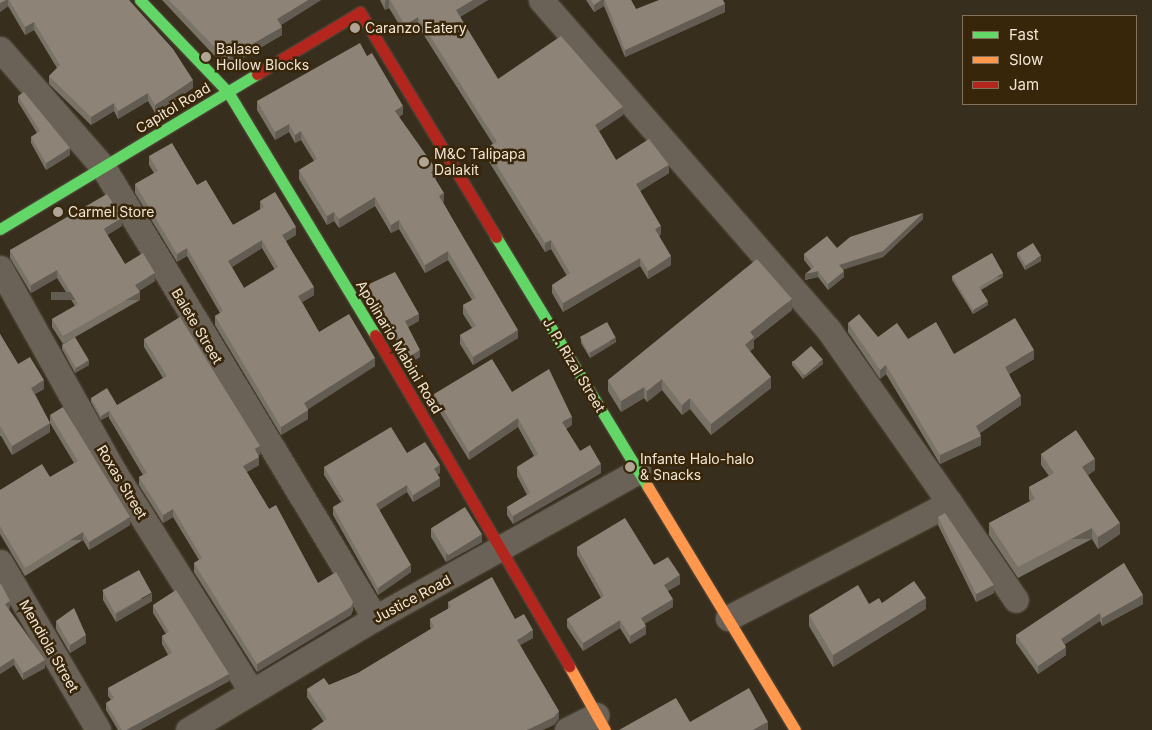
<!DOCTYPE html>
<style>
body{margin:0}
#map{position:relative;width:1152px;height:730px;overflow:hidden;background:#382e1e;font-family:Inter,sans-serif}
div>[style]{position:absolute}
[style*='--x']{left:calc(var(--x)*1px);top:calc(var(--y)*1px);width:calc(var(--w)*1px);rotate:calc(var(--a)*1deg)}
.roads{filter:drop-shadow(0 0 1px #554c3f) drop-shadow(0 0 1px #554c3f)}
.street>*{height:25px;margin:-12.5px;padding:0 12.5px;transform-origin:12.5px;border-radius:12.5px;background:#6a6257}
.fast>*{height:11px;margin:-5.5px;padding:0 5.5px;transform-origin:5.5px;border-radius:5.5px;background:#63d668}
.slow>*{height:11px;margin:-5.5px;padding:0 5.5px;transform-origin:5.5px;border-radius:5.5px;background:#ff974d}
.jam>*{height:11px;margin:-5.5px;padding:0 5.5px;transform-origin:5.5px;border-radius:5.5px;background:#b3261e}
.wall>*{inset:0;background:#797266}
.shaded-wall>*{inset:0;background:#635c53;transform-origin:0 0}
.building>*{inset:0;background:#8d8477;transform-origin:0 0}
.dots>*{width:14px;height:14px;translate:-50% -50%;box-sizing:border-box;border:2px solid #38260a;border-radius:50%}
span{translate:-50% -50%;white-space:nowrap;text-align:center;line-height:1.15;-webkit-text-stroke:5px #38260a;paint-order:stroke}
.poi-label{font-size:14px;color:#f1e5d5}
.left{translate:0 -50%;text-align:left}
.street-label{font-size:14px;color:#f1e5d5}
.legend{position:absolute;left:962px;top:15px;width:175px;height:90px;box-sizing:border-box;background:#38260a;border:1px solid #82725b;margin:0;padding:6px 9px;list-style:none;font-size:15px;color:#f1e5d5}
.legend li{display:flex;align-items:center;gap:10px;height:25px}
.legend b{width:25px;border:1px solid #82725b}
</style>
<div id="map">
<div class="roads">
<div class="street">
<i style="--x:541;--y:0;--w:437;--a:48.9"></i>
<i style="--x:828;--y:329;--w:213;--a:55"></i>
<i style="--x:0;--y:49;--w:157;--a:48.9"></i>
<i style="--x:103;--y:167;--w:527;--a:58.91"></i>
<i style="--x:0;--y:268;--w:234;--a:60.8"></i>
<i style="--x:114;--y:472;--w:257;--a:57.9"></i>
<i style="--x:0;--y:562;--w:194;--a:59.7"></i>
<i style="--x:728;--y:618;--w:250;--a:-27.4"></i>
<i style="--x:950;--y:503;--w:117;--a:55.8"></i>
<i style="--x:188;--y:730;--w:218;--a:-30.9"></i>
<i style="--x:375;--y:618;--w:301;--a:-29.2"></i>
<i style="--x:567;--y:730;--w:33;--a:-27"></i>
</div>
<div class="fast">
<i style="--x:140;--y:0;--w:127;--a:46.3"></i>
<i style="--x:228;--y:92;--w:284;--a:58.8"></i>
<i style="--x:0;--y:229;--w:300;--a:-31.1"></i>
<i style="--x:496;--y:237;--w:293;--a:58.7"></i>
</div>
<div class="slow">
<i style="--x:648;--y:487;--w:284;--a:58.8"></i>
<i style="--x:569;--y:666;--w:73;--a:60.6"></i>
</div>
<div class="jam">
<i style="--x:257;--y:74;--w:120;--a:-31"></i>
<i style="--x:360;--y:12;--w:263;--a:58.8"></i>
<i style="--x:375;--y:335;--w:384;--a:59.6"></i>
</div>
</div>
<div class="wall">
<i style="clip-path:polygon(0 0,129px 0,193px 88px,155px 113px,148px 101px,118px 119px,114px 111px,91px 125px,49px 84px,49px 76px,57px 68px,34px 30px,25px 35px,8px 6px,0 12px)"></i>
<i style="clip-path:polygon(162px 0,321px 0,281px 25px,282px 35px,226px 68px)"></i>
<i style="clip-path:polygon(380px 0,488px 0,460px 17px,498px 79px,623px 115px,599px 131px,616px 160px,669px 173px,640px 191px,661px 234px,659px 236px,671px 265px,648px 279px,640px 266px,563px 312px,552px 293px,552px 285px,567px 276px,551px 249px,545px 252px,486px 157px,486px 148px,493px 144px,418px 26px,405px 34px,389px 8px,385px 10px)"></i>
<i style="clip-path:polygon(586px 0,631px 0,636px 9px,725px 12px,625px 57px,604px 6px,594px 12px)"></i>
<i style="clip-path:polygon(18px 96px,70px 155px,46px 170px,31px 143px,31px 137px,37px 133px,18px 102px)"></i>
<i style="clip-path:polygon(257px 101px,403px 114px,399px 117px,436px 178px,435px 178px,444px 201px,443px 202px,518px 338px,473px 365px,460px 344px,460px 335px,472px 328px,463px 314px,463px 305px,472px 300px,448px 260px,425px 273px,399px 229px,391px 233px,375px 206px,339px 228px,334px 221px,327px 225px,299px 179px,299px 170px,314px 161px,301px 140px,295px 143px,289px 132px,275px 140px,257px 110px)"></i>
<i style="clip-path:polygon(evenodd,149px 156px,197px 185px,233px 225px,260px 210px,260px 201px,296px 235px,286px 241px,314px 295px,302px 302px,319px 332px,375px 366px,308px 409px,308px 419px,281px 435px,215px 325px,215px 316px,220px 313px,187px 256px,177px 262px,135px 193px,135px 184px,154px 173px,149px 165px,149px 156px,262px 248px,275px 270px,244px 288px,232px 267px,262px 248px)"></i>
<i style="clip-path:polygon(923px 219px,883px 257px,843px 269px,844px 277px,828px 290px,818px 277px,805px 280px,811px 269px,804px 260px,804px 254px,837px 248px)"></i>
<i style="clip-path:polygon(122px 226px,107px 235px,125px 264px,155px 281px,139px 291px,140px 300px,63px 344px,52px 327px,52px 319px,75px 306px,57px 278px,31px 293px,10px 258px,10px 250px)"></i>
<i style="clip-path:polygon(1017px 252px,1041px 261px,1025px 270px,1017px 256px)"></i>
<i style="clip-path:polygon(952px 276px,1003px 277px,981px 290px,988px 305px,973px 314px,952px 280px)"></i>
<i style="clip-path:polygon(367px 285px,419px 321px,408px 327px,420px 357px,410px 363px,367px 292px)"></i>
<i style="clip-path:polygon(792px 310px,754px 340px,754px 348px,750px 351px,771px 388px,711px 435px,690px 409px,682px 415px,662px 390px,647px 402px,644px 398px,621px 412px,608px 391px,608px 380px)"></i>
<i style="clip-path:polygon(848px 323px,878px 337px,908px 339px,954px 354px,1034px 359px,1009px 374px,1021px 405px,980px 433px,981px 445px,940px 464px,886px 374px,880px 379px,848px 332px)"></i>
<i style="clip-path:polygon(0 334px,18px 364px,44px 389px,35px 394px,50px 423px,50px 415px,130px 525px,89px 550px,83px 540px,25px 576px,0 534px,0 490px,50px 477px,74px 463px,50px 423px,50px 432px,12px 455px,1px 436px,0 436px)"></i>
<i style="clip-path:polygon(581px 338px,616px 342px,590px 358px,581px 343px)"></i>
<i style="clip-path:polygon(144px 339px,260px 455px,258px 455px,259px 465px,247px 472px,269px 509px,318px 583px,353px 610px,351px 615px,257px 672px,194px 572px,194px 563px,199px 560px,173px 517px,163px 523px,139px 485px,139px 477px,143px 475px,109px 418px,109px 416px,101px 420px,91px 402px,91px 398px,117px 405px,163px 378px,144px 347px)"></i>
<i style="clip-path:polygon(62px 345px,89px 365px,75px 373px,62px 349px)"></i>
<i style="clip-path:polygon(792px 361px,823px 364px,803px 379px,792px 365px)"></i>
<i style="clip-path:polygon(512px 392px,572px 425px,566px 429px,580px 451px,601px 473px,513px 524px,507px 515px,507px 507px,527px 495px,517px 476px,517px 467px,534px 456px,518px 427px,469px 460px,434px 403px,434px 394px)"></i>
<i style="clip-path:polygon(407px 453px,440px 473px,437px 474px,440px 486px,413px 502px,407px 492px,379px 510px,411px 572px,378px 595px,333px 515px,333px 507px,341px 502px,324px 475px,324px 467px)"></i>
<i style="clip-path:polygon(1041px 454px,1095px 470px,1088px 475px,1120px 534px,1098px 549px,1092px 539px,1018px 578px,989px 535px,989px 523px,1030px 501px,1029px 499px,1029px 487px,1049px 476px,1041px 465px)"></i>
<i style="clip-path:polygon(938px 517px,994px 593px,976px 602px,938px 525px)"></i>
<i style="clip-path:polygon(431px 528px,482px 542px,446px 562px,431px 537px)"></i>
<i style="clip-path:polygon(577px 547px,654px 565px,680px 584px,668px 591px,673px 607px,644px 624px,646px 634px,630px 644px,620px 628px,583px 651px,567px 627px,567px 619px,601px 598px,577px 555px)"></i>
<i style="clip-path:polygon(1124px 563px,1143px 604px,1102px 626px,1100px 621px,1065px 644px,1066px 655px,1038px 674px,1016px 643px,1016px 635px)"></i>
<i style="clip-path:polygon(0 585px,10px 608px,8px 610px,45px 668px,23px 680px,14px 665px,0 674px)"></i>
<i style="clip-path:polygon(103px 591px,152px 601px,116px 622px,103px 600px)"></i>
<i style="clip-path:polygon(448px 602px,515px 619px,533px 638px,520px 645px,559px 718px,554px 725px,324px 722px,307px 697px,307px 689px,329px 685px,358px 673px,431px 629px,430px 627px,430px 619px,448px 609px)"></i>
<i style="clip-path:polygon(882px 603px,926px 609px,833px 667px,809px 626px,809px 615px,869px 604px)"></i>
<i style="clip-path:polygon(153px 605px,229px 681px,140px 730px,118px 730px,106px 710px,106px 703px,111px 700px,108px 696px,108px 688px,168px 655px,162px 644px,162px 636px,166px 634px,153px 613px)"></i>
<i style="clip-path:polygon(56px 621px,86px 643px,70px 653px,56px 629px)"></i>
</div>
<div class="shaded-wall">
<i style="clip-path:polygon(6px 0,8px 0,8px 6px,0 12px,0 3px)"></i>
<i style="clip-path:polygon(308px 0,321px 0,277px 27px,277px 19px)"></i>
<i style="clip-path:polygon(387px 0,389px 0,389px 8px,385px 10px,385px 1px)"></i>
<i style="clip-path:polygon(473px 0,488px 0,456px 19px,456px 10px)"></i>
<i style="clip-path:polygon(601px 0,604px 0,604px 6px,594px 12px,594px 5px)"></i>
<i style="clip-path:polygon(725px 4px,725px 12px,625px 57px,625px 50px)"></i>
<i style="clip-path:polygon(418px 17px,418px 26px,405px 34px,405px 25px)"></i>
<i style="clip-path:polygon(34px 22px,34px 30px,25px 35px,25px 27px)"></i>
<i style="clip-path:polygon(282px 27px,282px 35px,226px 68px,226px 59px)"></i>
<i style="clip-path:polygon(193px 80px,193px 88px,155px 113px,155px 105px)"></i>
<i style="clip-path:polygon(148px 93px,148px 101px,118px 119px,118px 111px)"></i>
<i style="clip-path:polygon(114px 103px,114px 111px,91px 125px,91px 117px)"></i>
<i style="clip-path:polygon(403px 106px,403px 114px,395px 120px,395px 111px)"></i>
<i style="clip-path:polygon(623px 107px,623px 115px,595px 134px,595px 125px)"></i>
<i style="clip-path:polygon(289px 124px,289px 132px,275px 140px,275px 132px)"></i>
<i style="clip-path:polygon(301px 131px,301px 140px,295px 143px,295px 135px)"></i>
<i style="clip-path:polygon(70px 148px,70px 155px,46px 170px,46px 163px)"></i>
<i style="clip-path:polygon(669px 165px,669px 173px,636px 193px,636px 184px)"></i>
<i style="clip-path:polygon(436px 169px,436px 178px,431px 181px,431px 172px)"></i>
<i style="clip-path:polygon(444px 193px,444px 201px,439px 204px,439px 196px)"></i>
<i style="clip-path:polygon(375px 197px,375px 206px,339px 228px,339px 219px)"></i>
<i style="clip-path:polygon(334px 212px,334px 221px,327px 225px,327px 216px)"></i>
<i style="clip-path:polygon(923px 213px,923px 219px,883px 257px,839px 271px,839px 265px)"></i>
<i style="clip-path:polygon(122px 218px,122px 226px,104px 237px,104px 229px)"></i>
<i style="clip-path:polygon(399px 220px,399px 229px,391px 233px,391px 225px)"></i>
<i style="clip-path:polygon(661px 226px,661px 234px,655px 238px,655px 229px)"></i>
<i style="clip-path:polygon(296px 227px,296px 235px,282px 243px,282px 235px)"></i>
<i style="clip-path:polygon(262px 240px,262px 248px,228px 269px,228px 261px)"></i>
<i style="clip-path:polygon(551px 240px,551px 249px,545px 252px,545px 243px)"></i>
<i style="clip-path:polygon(187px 248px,187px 256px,177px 262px,177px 254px)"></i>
<i style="clip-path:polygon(448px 251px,448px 260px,425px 273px,425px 265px)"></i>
<i style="clip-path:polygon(671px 256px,671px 265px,648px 279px,648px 271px)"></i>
<i style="clip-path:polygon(1041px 256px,1041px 261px,1025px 270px,1025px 266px)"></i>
<i style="clip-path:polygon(640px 258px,640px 266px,563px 312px,563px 303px)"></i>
<i style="clip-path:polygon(57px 270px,57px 278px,31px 293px,31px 285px)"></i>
<i style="clip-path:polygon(818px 271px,818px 277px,805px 280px,805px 274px)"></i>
<i style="clip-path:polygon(844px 271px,844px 277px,828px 290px,828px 284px)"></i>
<i style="clip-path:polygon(155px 273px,155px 281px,135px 293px,135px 285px)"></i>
<i style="left:1003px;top:273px;width:4px;height:28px;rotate:90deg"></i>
<i style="clip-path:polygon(314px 287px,314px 295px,298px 305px,298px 296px)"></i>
<i style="left:140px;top:292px;width:8px;height:89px;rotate:90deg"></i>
<i style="clip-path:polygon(792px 299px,792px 310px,754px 340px,754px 348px,745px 355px,745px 345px,750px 332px)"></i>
<i style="clip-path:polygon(988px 301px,988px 305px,973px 314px,973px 310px)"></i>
<i style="clip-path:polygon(419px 314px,419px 321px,405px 328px,405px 321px)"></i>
<i style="clip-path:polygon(518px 330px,518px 338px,473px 365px,473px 357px)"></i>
<i style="clip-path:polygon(616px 338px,616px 342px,590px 358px,590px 353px)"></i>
<i style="clip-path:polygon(420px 350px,420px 357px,410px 363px,410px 356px)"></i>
<i style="clip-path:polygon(1034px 350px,1034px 359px,1005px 376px,1005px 367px)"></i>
<i style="clip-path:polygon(375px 358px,375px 366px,304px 412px,304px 403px)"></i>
<i style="clip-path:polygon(89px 360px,89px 365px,75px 373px,75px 369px)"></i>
<i style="clip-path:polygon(823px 360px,823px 364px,803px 379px,803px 375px)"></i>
<i style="clip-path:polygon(886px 365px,886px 374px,880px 379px,880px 370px)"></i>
<i style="clip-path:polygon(771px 377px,771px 388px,711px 435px,711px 424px)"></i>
<i style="clip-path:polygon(662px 379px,662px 390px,647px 402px,647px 391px)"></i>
<i style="clip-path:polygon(44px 380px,44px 389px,31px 396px,31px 388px)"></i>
<i style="clip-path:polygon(644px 387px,644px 398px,621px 412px,621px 401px)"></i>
<i style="clip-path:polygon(1021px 396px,1021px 405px,976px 435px,976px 426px)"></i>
<i style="clip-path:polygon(690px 398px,690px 409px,682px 415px,682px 405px)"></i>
<i style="clip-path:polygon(308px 410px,308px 419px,281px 435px,281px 427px)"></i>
<i style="clip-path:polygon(109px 411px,109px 416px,101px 420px,101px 416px)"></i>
<i style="clip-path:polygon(572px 417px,572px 425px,562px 431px,562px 422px)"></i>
<i style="clip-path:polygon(518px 418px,518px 427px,469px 460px,469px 452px)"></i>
<i style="clip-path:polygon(50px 423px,50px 432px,12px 455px,12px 446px)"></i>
<i style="clip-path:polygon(981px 436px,981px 445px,940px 464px,940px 455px)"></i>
<i style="clip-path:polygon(260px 446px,260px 455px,255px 458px,255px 449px)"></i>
<i style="clip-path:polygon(259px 457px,259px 465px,243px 474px,243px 466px)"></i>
<i style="clip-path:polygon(1095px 459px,1095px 470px,1082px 479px,1082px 467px)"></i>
<i style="clip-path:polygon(601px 464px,601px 473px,513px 524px,513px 516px)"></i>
<i style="clip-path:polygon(440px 465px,440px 473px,434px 476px,434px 469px)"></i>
<i style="clip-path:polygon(440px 478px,440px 486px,413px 502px,413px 495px)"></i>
<i style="clip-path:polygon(407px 485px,407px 492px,376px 512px,376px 504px)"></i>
<i style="clip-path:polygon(173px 509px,173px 517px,163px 523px,163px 515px)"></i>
<i style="clip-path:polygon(130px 517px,130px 525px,89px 550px,89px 542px)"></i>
<i style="clip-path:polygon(1120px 523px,1120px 534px,1098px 549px,1098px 537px)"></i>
<i style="left:1092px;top:528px;width:11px;height:84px;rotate:90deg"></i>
<i style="left:83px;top:532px;width:8px;height:68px;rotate:90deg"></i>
<i style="clip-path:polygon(482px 534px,482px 542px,446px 562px,446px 554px)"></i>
<i style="clip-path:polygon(411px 565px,411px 572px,378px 595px,378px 588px)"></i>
<i style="clip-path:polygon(680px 575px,680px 584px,664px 593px,664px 585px)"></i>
<i style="clip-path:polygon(994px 585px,994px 593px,976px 602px,976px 594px)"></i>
<i style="clip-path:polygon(152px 593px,152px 601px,116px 622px,116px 614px)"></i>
<i style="clip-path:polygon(1143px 595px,1143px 604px,1102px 626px,1102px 618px)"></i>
<i style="clip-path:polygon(926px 598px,926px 609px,833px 667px,833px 655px)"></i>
<i style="clip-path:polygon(673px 599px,673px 607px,641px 626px,641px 618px)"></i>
<i style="clip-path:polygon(10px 601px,10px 608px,5px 612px,5px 604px)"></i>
<i style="clip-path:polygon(353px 602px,353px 610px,351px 615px,257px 672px,257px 664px)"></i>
<i style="clip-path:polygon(1100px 613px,1100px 621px,1061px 647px,1061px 639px)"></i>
<i style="clip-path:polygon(620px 620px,620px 628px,583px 651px,583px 643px)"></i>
<i style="clip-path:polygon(646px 626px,646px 634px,630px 644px,630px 636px)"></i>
<i style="clip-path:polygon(533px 630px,533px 638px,517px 647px,517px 640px)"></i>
<i style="clip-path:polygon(86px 635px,86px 643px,70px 653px,70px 645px)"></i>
<i style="clip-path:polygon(1066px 647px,1066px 655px,1038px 674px,1038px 666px)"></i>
<i style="clip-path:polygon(14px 658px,14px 665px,0 674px,0 667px)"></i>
<i style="clip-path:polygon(45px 660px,45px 668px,23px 680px,23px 673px)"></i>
<i style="clip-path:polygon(229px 674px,229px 681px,140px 730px,126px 730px)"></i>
<i style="clip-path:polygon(559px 711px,559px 718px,554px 725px,543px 730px,527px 730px)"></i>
<i style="clip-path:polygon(768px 722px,768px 730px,753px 730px)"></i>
</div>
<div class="building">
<i style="clip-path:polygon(0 0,6px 0,0 3px)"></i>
<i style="clip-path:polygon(9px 0,129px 0,173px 49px,193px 80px,155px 105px,148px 93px,118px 111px,114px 103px,91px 117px,49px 76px,60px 65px,34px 22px,25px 27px)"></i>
<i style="clip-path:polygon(169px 0,308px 0,277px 19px,282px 27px,226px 59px)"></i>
<i style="clip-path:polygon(390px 0,473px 0,456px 10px,498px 79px,561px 36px,623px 107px,595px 125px,616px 160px,649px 139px,669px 165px,636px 184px,661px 226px,655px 229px,671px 256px,648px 271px,640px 258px,563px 303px,552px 285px,570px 273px,551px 240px,545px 243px,486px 148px,497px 142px,418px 17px,405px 25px)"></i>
<i style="clip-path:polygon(591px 0,601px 0,594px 5px)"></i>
<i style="clip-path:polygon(605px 0,631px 0,636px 9px,659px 0,723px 0,725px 4px,625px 50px)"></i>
<i style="clip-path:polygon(360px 43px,367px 56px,372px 53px,403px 106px,395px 111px,436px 169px,431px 172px,444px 193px,439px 196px,518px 330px,473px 357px,460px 335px,476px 326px,463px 305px,476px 298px,448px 251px,425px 265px,399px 220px,391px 225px,375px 197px,339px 219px,334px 212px,327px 216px,299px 170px,317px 159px,301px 131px,295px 135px,289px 124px,275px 132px,257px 101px)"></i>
<i style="clip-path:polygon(24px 92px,70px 148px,46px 163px,31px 137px,40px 131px,18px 96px)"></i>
<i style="clip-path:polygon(evenodd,172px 143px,197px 185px,206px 180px,233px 225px,264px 207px,260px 201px,275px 192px,296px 227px,282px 235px,314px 287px,298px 296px,319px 332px,349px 314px,375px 358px,304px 403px,308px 410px,281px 427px,215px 316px,223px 311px,187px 248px,177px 254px,135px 184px,158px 171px,149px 156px,172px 143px,262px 240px,278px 267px,244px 288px,228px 261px,262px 240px)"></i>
<i style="clip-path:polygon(107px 194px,122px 218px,104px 229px,125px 264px,143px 253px,155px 273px,135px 285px,140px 292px,63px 336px,52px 319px,78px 304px,57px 270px,31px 285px,10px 250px)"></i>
<i style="clip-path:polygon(923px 213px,883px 251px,839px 265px,844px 271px,828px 284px,818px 271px,805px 274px,814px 267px,804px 254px,827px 236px,837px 248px,850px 237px)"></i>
<i style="left:1033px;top:243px;width:15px;height:18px;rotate:58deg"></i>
<i style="clip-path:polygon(992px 253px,1003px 273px,979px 287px,988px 301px,973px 310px,952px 276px)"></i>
<i style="clip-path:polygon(757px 259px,792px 299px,750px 332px,754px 337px,745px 345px,771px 377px,711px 424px,690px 398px,682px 405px,662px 379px,647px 391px,644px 387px,621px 401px,608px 380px)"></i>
<i style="clip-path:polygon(395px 272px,419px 314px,405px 321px,420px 350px,410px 356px,367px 285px)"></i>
<i style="clip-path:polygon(859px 314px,878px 337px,897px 323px,908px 339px,936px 322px,954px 354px,1015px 318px,1034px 350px,1005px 367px,1021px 396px,976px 426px,981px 436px,940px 455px,886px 365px,880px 370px,848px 323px)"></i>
<i style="clip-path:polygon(180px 317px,260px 446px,255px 449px,259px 457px,243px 466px,269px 509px,276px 505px,318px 583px,336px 572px,353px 602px,351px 607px,257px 664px,194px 563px,202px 558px,173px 509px,163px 515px,139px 477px,147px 473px,109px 410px,167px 376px,144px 339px)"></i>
<i style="left:607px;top:322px;width:18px;height:31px;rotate:61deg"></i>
<i style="clip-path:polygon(0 334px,18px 364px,30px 357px,44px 380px,31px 388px,50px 423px,12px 446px,1px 427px,0 427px)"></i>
<i style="left:75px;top:337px;width:27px;height:15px;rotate:59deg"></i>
<i style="left:811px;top:346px;width:18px;height:24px;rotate:49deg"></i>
<i style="clip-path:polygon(492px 359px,512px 392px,549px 369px,572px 417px,562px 422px,580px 451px,590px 445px,601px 464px,513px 516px,507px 507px,530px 493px,517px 467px,538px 454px,518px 418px,469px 452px,434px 394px)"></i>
<i style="clip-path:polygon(107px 388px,117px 405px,109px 410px,109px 411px,101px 416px,91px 398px)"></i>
<i style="clip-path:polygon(63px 407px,130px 517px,89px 542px,83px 532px,25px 568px,0 526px,0 490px,42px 464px,50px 477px,78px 461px,50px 415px)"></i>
<i style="clip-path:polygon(391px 427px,407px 453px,425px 442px,440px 465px,434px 469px,440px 478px,413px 495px,407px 485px,376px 504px,411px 565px,378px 588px,333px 507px,344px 501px,324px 467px)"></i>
<i style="clip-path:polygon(1076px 430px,1095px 459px,1082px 467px,1120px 523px,1098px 537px,1092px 528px,1018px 567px,989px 523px,1035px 499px,1029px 487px,1054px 473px,1041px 454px)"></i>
<i style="left:465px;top:507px;width:32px;height:40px;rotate:58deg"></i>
<i style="clip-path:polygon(945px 513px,994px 585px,976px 594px,938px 517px)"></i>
<i style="clip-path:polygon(625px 518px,654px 565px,668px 557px,680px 575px,664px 585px,673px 599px,641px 618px,646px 626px,630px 636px,620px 620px,583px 643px,567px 619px,604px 596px,577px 547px)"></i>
<i style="clip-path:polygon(1124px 563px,1143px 595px,1102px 618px,1100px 613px,1061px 639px,1066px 647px,1038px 666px,1016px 635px)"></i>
<i style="left:139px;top:570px;width:26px;height:42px;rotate:61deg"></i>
<i style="clip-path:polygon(492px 577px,515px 619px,524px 614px,533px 630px,517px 640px,559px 711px,554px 717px,527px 730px,311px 730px,327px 719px,307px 689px,324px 678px,329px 685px,358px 673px,434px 627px,430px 619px,451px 607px,448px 602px)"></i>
<i style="clip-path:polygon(914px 581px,926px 598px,833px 655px,809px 615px,858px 585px,869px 604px,879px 598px,882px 603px)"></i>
<i style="clip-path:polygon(1px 584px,10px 601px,5px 604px,45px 660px,23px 673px,14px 658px,0 667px,0 585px)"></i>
<i style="clip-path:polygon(176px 590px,229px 674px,126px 730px,122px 730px,106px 703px,114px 698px,108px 688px,172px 653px,162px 636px,169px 632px,153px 605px)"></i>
<i style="clip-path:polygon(74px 608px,86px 635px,70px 645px,56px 621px)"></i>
<i style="clip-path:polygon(749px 688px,768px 722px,753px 730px,619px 730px,676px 698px,690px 722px)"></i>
</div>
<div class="dots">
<i style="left:355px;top:28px;background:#b0a595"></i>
<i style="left:206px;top:57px;background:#b0a595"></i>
<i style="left:424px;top:162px;background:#b0a595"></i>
<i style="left:58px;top:212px;background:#b0a595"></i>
<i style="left:630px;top:467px;background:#b0a595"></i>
</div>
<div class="poi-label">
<span class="left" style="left:365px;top:28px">Caranzo Eatery</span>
<span class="left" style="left:216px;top:57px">Balase<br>Hollow Blocks</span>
<span class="left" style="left:434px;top:162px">M&amp;C Talipapa<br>Dalakit</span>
<span class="left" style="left:68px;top:212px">Carmel Store</span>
<span class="left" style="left:640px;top:467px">Infante Halo-halo<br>&amp; Snacks</span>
</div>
<div class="street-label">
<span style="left:173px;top:108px;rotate:-31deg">Capitol Road</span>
<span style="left:197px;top:326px;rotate:59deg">Balete Street</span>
<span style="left:399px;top:347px;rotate:59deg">Apolinario Mabini Road</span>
<span style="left:574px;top:365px;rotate:59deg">J. P. Rizal Street</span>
<span style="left:122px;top:482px;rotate:59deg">Roxas Street</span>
<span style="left:412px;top:599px;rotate:-28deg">Justice Road</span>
<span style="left:49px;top:646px;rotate:60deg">Mendiola Street</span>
</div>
<ul class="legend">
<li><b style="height:6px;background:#63d668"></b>Fast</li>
<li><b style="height:6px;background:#ff974d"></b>Slow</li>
<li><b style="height:6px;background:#b3261e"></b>Jam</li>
</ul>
</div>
